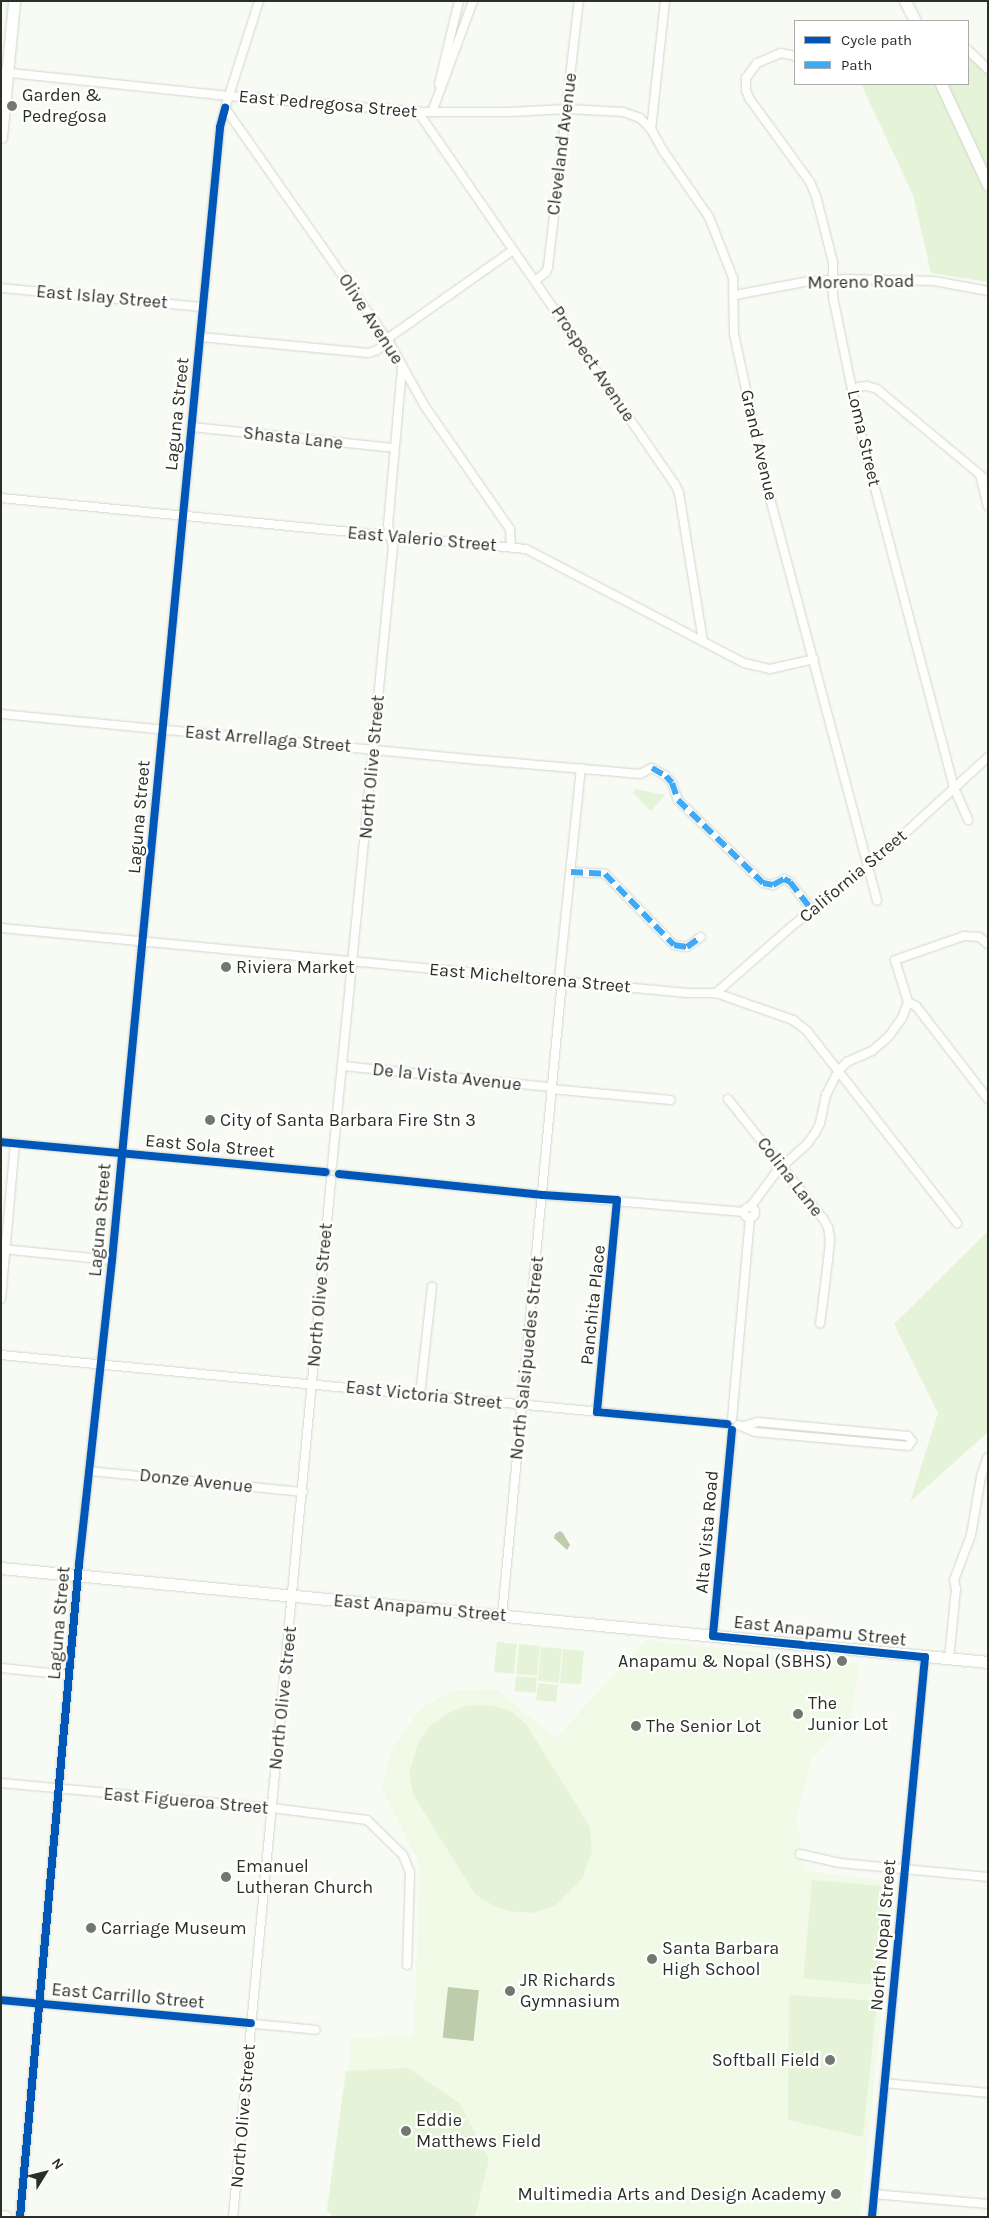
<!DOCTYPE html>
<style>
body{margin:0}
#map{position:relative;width:989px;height:2218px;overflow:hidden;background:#f7fbf4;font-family:Karla,sans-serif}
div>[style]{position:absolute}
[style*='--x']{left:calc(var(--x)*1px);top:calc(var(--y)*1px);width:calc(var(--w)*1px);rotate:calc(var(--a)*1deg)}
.built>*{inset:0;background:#f0fae7}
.green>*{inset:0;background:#e5f3d8;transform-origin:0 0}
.water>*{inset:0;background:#bdcdac;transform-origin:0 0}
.roads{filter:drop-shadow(0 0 1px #d2d6ce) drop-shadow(0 0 1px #d2d6ce)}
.street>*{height:8px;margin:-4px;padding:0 4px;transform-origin:4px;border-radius:4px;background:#fefefd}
.street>.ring{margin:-4px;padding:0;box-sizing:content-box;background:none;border:8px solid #fefefd;border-radius:50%}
.secondary>*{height:11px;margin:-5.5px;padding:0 5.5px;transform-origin:5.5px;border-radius:5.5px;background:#fefefd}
.quiet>*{height:6px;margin-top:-3px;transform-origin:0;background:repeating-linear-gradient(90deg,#3fa9f5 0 12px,transparent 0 18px)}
.cycleway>*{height:8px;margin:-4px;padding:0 4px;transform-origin:4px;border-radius:4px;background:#0057b8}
.dots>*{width:14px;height:14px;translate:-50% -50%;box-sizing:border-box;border:2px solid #fff;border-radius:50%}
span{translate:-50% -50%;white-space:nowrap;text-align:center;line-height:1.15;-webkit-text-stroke:4.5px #fff;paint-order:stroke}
.poi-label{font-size:18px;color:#2b3027}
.left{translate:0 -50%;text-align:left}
.right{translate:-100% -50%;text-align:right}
.street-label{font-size:18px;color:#2b3027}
.frame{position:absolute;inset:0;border:2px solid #2b3027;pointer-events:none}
.legend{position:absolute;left:794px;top:20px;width:175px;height:65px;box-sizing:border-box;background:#fff;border:1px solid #aaaca9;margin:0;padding:6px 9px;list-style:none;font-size:15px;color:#2b3027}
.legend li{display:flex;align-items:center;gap:10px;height:25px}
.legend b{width:25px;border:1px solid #aaaca9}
.north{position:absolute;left:20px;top:2148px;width:50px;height:50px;-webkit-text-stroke:4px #fff;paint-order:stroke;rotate:54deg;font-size:14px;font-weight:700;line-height:20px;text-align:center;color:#2b3027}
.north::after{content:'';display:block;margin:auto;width:18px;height:22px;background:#2b3027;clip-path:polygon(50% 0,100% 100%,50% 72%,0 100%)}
</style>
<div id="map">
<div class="built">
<i style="clip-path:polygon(646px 1640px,859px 1664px,851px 1717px,813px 1757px,796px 1816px,805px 1871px,895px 1882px,860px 2217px,336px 2217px,351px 2038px,414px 2036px,420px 1865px,382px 1789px,393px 1747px,421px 1708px,454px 1691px,496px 1689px,556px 1738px)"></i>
</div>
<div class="green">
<i style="clip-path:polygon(968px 57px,988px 75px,988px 282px,931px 273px,913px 195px,861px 84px,968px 84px)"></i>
<i style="clip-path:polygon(635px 789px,665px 795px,651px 811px,633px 793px)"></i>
<i style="clip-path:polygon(988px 1231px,988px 1432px,910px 1502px,938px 1413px,894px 1324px)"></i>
<i style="left:497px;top:1642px;width:20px;height:30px;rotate:6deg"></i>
<i style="left:519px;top:1644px;width:21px;height:30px;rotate:5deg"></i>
<i style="left:541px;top:1647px;width:21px;height:34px;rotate:5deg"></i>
<i style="left:563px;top:1649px;width:21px;height:34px;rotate:5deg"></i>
<i style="left:516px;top:1676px;width:21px;height:15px;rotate:5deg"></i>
<i style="left:538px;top:1683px;width:20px;height:17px;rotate:6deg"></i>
<i style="clip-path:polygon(480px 1705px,495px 1706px,511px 1711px,526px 1724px,590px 1827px,592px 1852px,582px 1879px,555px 1906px,532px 1913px,509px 1911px,496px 1907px,475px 1894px,414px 1796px,409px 1773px,418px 1743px,430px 1726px,448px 1713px,467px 1706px)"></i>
<i style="left:812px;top:1880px;width:75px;height:99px;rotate:5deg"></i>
<i style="clip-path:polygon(789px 1995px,877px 2001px,863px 2137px,788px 2120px)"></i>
<i style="clip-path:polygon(408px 2068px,459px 2103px,489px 2159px,475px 2217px,333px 2217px,327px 2210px,346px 2071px)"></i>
</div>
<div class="water">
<i style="clip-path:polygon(560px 1531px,563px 1533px,570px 1545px,567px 1550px,554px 1538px,555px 1534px)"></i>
<i style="left:448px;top:1987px;width:31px;height:51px;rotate:6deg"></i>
</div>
<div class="roads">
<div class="street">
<i style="--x:259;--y:1;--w:112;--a:107.6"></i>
<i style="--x:225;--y:108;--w:286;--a:55"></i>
<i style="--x:389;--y:342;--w:72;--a:60.9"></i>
<i style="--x:424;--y:405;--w:151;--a:55.3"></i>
<i style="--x:510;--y:529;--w:17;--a:87"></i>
<i style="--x:665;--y:1;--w:129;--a:96.2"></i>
<i style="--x:651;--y:129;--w:26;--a:61"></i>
<i style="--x:664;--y:152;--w:79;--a:55.3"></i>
<i style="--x:709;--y:217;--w:66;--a:68.5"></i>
<i style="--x:733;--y:278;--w:56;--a:89"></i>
<i style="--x:734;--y:334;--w:157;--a:77.8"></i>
<i style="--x:767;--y:487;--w:428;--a:75.1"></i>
<i style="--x:968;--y:50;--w:28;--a:44"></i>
<i style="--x:795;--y:56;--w:14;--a:-168"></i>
<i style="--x:781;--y:53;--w:26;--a:157"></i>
<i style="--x:757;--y:63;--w:19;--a:126"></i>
<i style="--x:746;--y:78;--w:12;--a:90"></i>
<i style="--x:746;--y:90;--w:9;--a:69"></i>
<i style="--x:749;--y:98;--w:104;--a:54"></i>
<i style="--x:810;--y:182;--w:15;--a:67"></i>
<i style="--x:816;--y:196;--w:68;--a:75.6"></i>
<i style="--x:833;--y:262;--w:35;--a:90"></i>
<i style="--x:833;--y:297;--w:149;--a:78.4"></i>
<i style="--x:863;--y:443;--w:357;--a:75.2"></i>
<i style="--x:954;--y:788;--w:35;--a:66"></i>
<i style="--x:1;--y:72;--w:229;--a:6"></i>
<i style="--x:229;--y:96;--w:190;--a:4.8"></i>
<i style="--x:418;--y:112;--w:92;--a:0"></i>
<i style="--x:510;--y:112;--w:57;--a:-3"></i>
<i style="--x:567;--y:109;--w:56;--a:3.1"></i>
<i style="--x:623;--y:112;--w:18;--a:19"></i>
<i style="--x:640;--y:118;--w:16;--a:45"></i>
<i style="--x:439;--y:84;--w:85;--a:-76.5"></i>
<i style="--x:418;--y:112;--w:452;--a:55.4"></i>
<i style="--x:675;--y:484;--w:10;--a:66"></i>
<i style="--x:679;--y:493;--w:151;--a:80.8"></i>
<i style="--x:432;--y:112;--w:118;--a:-69.7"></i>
<i style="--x:535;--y:281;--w:14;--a:-39"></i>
<i style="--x:546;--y:272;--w:5;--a:-68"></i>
<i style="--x:548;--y:267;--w:268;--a:-83.4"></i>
<i style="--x:1;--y:288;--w:203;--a:5.4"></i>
<i style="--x:735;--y:295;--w:76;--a:-10.6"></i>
<i style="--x:810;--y:281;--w:34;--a:-3"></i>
<i style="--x:844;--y:279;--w:90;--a:1.3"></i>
<i style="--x:934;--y:281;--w:55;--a:10.5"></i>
<i style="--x:200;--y:337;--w:169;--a:5.4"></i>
<i style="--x:368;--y:353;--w:9;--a:-18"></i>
<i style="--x:377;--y:350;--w:14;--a:-34"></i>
<i style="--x:387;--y:339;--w:154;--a:-35.2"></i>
<i style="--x:852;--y:388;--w:15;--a:-8"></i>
<i style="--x:867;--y:386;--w:10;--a:17"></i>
<i style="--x:877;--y:389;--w:144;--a:39.7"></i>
<i style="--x:191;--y:427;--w:204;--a:5.9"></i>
<i style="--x:980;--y:475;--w:32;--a:76"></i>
<i style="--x:1;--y:498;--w:527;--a:5.55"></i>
<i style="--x:526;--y:549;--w:246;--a:27.6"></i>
<i style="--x:744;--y:663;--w:27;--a:13"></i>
<i style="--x:770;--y:669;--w:45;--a:-12.8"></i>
<i style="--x:1;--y:714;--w:481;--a:5.5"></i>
<i style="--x:480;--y:760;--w:161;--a:5"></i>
<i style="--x:640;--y:774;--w:13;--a:-27"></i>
<i style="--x:652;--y:768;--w:16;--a:30"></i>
<i style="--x:666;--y:776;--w:9;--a:49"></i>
<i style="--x:672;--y:783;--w:18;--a:71"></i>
<i style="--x:678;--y:800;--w:119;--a:44.3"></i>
<i style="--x:763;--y:883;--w:10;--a:11"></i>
<i style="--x:773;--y:885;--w:13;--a:-29"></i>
<i style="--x:784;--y:879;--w:7;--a:27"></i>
<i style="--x:790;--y:882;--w:36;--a:52"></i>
<i style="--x:571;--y:872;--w:34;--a:3"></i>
<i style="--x:605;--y:874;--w:99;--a:45.8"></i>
<i style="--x:674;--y:945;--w:13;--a:9"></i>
<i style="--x:687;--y:947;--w:17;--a:-36"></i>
<i style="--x:1;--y:928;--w:689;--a:5.41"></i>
<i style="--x:687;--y:993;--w:29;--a:0"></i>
<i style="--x:716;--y:993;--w:82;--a:19.3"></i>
<i style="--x:793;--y:1020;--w:18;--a:38"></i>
<i style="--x:807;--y:1031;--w:244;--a:52"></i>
<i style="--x:988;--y:944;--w:11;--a:-142"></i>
<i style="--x:979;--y:937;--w:15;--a:-176"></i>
<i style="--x:964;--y:936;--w:73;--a:160.8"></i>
<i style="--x:895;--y:960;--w:44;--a:72.8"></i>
<i style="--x:908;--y:1002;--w:9;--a:27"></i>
<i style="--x:916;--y:1006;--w:118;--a:52.3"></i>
<i style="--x:559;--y:980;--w:213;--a:-84.1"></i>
<i style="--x:716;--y:993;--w:101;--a:-41.4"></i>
<i style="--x:792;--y:926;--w:96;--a:-37.8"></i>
<i style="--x:868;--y:867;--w:163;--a:-42.5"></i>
<i style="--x:343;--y:1066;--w:209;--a:5.8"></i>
<i style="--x:551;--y:1089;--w:120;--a:5.3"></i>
<i style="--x:728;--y:1099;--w:151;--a:51.5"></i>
<i style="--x:822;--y:1217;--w:12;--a:59"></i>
<i style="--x:828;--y:1227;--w:12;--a:81"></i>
<i style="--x:830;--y:1239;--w:21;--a:95"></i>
<i style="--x:828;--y:1260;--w:64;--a:97.1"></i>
<i style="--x:1;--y:1142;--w:326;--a:5.3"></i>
<i style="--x:332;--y:1166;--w:623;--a:-84.38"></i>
<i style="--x:393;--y:546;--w:22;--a:-103"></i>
<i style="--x:388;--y:525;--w:158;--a:-84.9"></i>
<i style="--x:339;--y:1174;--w:205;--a:5.9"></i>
<i style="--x:543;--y:1195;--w:202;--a:4.8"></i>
<i style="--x:751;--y:1206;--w:44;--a:-53.4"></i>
<i style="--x:777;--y:1171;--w:40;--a:-42"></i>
<i style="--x:807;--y:1144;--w:14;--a:-54"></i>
<i style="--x:815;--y:1133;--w:11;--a:-63"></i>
<i style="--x:820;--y:1123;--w:29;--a:-78"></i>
<i style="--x:826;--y:1095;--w:27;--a:-63"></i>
<i style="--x:838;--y:1071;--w:13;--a:-45"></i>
<i style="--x:847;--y:1062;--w:27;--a:-24"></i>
<i style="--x:872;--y:1051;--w:23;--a:-41"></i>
<i style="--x:889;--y:1036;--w:22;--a:-54"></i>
<i style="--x:902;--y:1018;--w:17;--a:-69"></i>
<i class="ring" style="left:743.5px;top:1206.5px;width:3px;height:3px"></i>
<i style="--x:1;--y:1249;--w:112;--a:5.7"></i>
<i style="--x:1;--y:1299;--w:157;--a:-84.9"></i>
<i style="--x:1;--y:1355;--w:729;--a:5.43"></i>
<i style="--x:420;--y:1395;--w:109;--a:-83.7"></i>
<i style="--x:597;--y:1412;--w:213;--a:-84.6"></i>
<i style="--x:732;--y:1419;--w:203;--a:-84.9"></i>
<i style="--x:738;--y:1425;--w:18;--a:22"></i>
<i style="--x:755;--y:1432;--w:154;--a:5.2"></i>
<i style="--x:908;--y:1446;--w:6;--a:-51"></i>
<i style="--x:912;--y:1441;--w:6;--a:-129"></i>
<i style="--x:908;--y:1436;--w:151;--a:-174.7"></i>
<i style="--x:758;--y:1422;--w:15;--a:164"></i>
<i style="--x:89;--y:1471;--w:215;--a:5.6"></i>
<i style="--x:502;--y:1616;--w:639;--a:-84.61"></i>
<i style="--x:713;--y:1636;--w:207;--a:-84.7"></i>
<i style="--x:949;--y:1659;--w:70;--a:-84.3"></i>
<i style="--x:956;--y:1589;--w:9;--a:-103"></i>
<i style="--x:954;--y:1580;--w:48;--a:-69.3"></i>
<i style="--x:971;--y:1535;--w:59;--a:-80.2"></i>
<i style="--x:981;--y:1477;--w:20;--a:-72"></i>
<i style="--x:1;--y:1668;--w:68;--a:5.9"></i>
<i style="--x:1;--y:1783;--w:272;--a:5.3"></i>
<i style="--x:272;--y:1808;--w:96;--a:7.2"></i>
<i style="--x:367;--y:1820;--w:50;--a:44.2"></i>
<i style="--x:403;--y:1855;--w:18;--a:68"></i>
<i style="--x:410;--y:1872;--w:93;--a:91.8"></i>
<i style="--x:800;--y:1854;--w:41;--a:12.7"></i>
<i style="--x:840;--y:1863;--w:149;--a:5.4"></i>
<i style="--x:1;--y:2000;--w:316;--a:5.4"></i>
<i style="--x:884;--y:2083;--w:104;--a:5.5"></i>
<i style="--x:874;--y:2194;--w:114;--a:5"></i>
<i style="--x:20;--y:2217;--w:656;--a:-84.84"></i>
<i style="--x:79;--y:1564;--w:306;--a:-83.8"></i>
<i style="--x:112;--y:1260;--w:1138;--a:-84.55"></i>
<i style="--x:220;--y:127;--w:20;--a:-75"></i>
<i style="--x:233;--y:2217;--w:1042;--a:-84.6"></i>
<i style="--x:872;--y:2217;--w:563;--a:-84.59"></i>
</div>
<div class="secondary">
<i style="--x:905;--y:1;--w:22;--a:63"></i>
<i style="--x:941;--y:84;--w:111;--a:65"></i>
<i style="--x:1;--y:137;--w:137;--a:-84.5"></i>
<i style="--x:1;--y:1568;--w:991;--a:5.44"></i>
<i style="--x:1;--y:2216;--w:5;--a:11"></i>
</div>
</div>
<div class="quiet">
<i style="--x:652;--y:768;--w:16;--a:30"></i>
<i style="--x:666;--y:776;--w:9;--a:49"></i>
<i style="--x:672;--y:783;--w:18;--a:71"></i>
<i style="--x:678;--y:800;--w:119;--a:44.3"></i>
<i style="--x:763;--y:883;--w:10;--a:11"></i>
<i style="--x:773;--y:885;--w:13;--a:-29"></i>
<i style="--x:784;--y:879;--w:7;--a:27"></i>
<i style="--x:790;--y:882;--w:36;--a:52"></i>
<i style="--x:571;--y:872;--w:34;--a:3"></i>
<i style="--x:605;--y:874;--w:99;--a:45.8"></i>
<i style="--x:674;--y:945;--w:13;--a:9"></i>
<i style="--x:687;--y:947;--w:17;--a:-36"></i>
</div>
<div class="cycleway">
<i style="--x:1;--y:1142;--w:326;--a:5.3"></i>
<i style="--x:339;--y:1174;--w:205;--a:5.9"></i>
<i style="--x:543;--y:1195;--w:74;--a:3.9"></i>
<i style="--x:617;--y:1200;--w:213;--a:95.4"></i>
<i style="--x:597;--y:1412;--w:131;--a:5.3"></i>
<i style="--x:732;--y:1430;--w:207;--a:95.3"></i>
<i style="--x:713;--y:1636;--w:213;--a:5.7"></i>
<i style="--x:925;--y:1657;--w:563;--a:95.41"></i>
<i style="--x:1;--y:2000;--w:251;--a:5.3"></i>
<i style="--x:20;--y:2217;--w:656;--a:-84.84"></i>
<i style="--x:79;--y:1564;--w:306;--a:-83.8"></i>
<i style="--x:112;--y:1260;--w:1138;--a:-84.55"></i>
<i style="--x:220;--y:127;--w:20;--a:-75"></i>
</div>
<div class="dots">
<i style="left:12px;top:106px;background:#72776f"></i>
<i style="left:226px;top:967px;background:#72776f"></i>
<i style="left:210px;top:1120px;background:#72776f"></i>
<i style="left:842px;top:1661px;background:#72776f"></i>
<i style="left:798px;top:1714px;background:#72776f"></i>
<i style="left:636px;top:1726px;background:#72776f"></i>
<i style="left:226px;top:1877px;background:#72776f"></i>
<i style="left:91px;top:1928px;background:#72776f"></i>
<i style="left:652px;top:1959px;background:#72776f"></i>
<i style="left:510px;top:1991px;background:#72776f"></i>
<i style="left:830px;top:2060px;background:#72776f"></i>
<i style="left:406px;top:2131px;background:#72776f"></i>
<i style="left:836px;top:2194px;background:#72776f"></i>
</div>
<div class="poi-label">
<span class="left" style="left:22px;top:106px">Garden &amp;<br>Pedregosa</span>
<span class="left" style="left:236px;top:967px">Riviera Market</span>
<span class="left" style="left:220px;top:1120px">City of Santa Barbara Fire Stn 3</span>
<span class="right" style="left:832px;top:1661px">Anapamu &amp; Nopal (SBHS)</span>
<span class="left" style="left:808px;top:1714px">The<br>Junior Lot</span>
<span class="left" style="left:646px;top:1726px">The Senior Lot</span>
<span class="left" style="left:236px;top:1877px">Emanuel<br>Lutheran Church</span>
<span class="left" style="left:101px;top:1928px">Carriage Museum</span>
<span class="left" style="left:662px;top:1959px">Santa Barbara<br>High School</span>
<span class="left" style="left:520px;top:1991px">JR Richards<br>Gymnasium</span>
<span class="right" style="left:820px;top:2060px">Softball Field</span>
<span class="left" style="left:416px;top:2131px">Eddie<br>Matthews Field</span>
<span class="right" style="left:826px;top:2194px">Multimedia Arts and Design Academy</span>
</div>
<div class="street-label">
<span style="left:328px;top:104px;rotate:5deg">East Pedregosa Street</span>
<span style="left:562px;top:144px;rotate:-83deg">Cleveland Avenue</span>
<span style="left:861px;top:282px;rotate:-1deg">Moreno Road</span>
<span style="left:102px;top:297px;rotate:5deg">East Islay Street</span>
<span style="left:371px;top:319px;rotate:57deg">Olive Avenue</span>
<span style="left:593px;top:364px;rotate:56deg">Prospect Avenue</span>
<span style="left:177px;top:414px;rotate:-84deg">Laguna Street</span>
<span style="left:293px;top:438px;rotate:6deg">Shasta Lane</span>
<span style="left:864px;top:438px;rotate:77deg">Loma Street</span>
<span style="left:759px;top:445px;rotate:77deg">Grand Avenue</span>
<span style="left:422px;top:539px;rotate:5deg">East Valerio Street</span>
<span style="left:268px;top:739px;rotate:5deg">East Arrellaga Street</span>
<span style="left:372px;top:767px;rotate:-85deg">North Olive Street</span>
<span style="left:139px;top:817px;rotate:-85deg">Laguna Street</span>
<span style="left:853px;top:876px;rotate:-40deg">California Street</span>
<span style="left:530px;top:978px;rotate:5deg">East Micheltorena Street</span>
<span style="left:447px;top:1077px;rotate:6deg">De la Vista Avenue</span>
<span style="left:210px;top:1146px;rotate:5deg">East Sola Street</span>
<span style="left:790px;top:1177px;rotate:52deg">Colina Lane</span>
<span style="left:100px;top:1220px;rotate:-85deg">Laguna Street</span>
<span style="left:320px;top:1295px;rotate:-85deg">North Olive Street</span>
<span style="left:593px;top:1305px;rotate:-84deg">Panchita Place</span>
<span style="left:527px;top:1358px;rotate:-84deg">North Salsipuedes Street</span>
<span style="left:424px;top:1395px;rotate:6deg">East Victoria Street</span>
<span style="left:196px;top:1481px;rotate:6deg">Donze Avenue</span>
<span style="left:707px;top:1532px;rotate:-85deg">Alta Vista Road</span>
<span style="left:420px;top:1608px;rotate:5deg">East Anapamu Street</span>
<span style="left:59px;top:1623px;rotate:-85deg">Laguna Street</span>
<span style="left:820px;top:1631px;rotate:6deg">East Anapamu Street</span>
<span style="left:283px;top:1698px;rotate:-84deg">North Olive Street</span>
<span style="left:186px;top:1801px;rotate:5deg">East Figueroa Street</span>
<span style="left:883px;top:1935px;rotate:-85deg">North Nopal Street</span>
<span style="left:128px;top:1996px;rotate:5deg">East Carrillo Street</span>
<span style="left:243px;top:2116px;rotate:-85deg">North Olive Street</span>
</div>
<div class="frame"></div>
<ul class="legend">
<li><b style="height:6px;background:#0057b8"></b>Cycle path</li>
<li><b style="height:6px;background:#3fa9f5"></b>Path</li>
</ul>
<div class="north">N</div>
</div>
